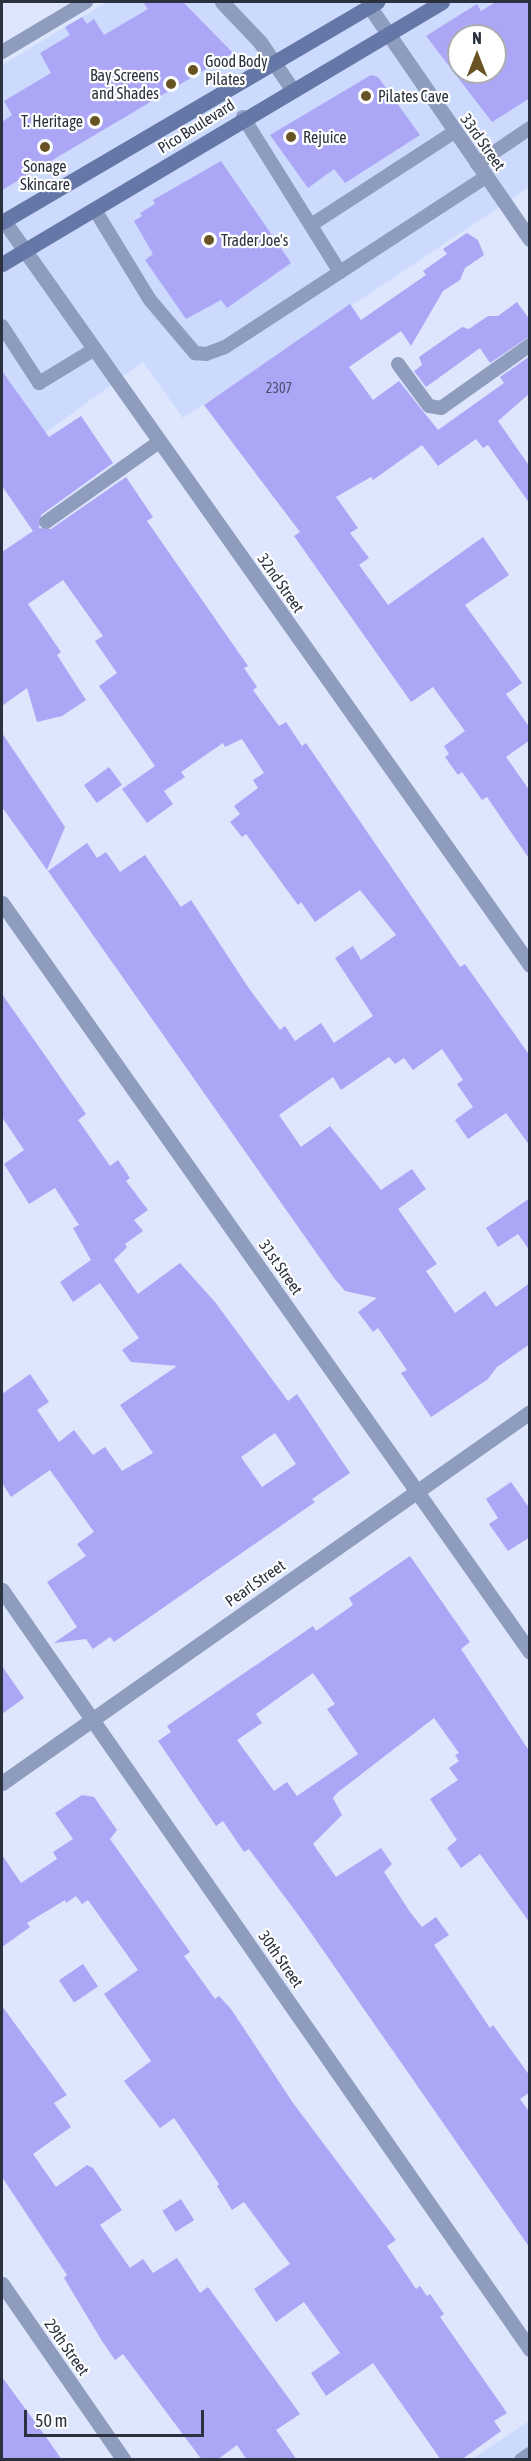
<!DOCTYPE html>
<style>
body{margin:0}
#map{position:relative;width:531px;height:2461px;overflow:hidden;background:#dde6fd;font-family:"Asap Condensed",sans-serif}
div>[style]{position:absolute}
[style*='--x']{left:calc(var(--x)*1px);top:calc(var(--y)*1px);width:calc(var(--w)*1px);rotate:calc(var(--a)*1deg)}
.built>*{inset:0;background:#cbdafd}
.building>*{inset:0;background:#aca6f6;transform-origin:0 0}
.lane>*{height:14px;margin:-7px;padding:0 7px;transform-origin:7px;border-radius:7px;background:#8e9cbd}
.street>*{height:15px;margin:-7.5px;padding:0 7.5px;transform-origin:7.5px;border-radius:7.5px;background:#8e9cbd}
.secondary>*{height:15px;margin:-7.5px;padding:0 7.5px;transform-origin:7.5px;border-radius:7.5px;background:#6477a7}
.dots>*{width:16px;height:16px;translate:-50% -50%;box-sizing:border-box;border:3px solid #fff;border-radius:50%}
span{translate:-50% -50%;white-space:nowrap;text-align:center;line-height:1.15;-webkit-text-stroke:4.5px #fff;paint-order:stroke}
.number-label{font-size:14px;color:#4b4e6d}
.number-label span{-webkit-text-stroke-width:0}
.poi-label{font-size:16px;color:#2b313f}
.left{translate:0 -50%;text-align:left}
.right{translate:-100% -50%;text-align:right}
.street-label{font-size:16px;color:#2b313f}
.frame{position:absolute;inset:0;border:3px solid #2b313f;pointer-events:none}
.north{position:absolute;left:447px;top:24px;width:60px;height:60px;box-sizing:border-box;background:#fff;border:2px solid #aaadb2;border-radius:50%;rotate:0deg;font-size:16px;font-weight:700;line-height:24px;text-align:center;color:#2b313f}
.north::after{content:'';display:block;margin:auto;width:21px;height:27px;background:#685422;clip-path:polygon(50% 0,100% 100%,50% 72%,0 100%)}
.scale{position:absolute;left:24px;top:2410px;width:180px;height:27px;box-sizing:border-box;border:3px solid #2b313f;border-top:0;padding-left:8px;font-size:18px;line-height:21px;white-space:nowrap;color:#2b313f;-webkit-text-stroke:4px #fff;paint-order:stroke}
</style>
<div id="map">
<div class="built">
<i style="clip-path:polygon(evenodd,107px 2px,529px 2px,529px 187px,183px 418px,143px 362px,2px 464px,2px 65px,107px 2px,459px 36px,495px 36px,495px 72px,459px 72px,459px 36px)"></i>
<i style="clip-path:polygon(529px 2421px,529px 2459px,472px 2459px)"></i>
</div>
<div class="building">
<i style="clip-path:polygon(143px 2px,183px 2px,233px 53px,2px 190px,2px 122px,12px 115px,4px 101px,51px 73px,40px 53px,70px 35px,65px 27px,82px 17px,87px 24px,94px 19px,104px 35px,148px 9px)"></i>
<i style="clip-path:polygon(evenodd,496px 2px,530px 2px,530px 98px,492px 122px,426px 36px,477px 4px,481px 11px,496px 2px,459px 36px,495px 36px,495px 72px,459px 72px,459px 36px)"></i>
<i style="clip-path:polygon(371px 75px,378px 77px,420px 135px,345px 183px,334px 169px,308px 188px,270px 135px)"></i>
<i style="clip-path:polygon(221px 161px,291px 263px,227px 308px,221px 300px,186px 319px,145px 260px,153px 254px,134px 221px,142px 216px,140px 213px,155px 204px,153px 200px)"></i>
<i style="clip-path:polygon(467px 233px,478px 240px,484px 255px,465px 268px,460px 280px,443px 291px,411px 346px,401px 331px,349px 367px,373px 400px,399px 381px,438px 430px,504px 383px,500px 377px,530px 356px,530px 393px,498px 421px,530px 467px,530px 504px,488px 445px,483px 448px,476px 439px,438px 466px,422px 445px,373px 480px,371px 477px,336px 497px,358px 528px,350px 533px,369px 558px,359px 565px,388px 605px,483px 537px,509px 575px,465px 605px,522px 683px,506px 694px,530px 728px,530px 740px,506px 757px,530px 791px,530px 860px,487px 797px,482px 800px,462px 772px,458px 775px,445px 757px,449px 754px,444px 746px,465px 731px,433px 687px,411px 702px,294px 536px,300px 532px,204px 405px,350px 304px,361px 320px,426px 275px,423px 271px,447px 254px,443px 249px)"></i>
<i style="clip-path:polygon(517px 302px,530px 320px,530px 336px,490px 363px,480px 348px,426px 387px,414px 371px,422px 365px,419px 357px,462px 327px,469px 329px,488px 316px,498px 316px)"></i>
<i style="clip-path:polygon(2px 371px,49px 437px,81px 416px,113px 463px,41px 515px,39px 528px,51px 529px,126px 477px,153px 517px,147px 521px,248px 666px,244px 668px,257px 687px,253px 690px,279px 726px,286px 722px,302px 746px,306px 743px,460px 967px,465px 964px,530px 1056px,530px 1146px,506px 1113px,468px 1139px,455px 1120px,473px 1107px,457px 1084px,463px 1080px,442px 1049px,413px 1070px,404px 1058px,395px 1064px,389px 1057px,341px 1090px,333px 1077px,279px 1115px,301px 1147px,330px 1126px,381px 1190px,412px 1169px,426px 1189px,398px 1209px,437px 1264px,426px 1271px,455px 1313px,485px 1291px,496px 1307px,530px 1283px,530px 1344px,497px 1367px,488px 1379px,431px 1417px,401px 1373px,407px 1370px,378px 1328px,373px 1332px,358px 1312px,377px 1298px,345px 1291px,334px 1278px,48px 871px,87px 843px,97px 858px,106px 852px,120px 872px,145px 855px,181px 907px,191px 900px,250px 990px,280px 1030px,285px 1026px,295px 1041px,321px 1023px,334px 1043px,373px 1016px,335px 958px,353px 946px,361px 960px,396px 935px,360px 890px,315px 922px,301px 902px,298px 905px,246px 834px,242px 837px,230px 822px,240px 814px,234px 806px,258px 788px,253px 780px,264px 773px,242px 739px,225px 747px,223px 743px,181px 772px,185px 777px,164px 791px,173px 804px,147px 823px,122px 789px,155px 766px,99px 686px,117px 673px,95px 641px,103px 636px,63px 580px,28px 604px,61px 652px,57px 655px,86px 700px,62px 716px,37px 722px,27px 688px,2px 706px,2px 552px,33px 531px,2px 486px)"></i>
<i style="clip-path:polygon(2px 733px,65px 827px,47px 870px,2px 807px)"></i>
<i style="left:109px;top:767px;width:22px;height:31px;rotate:54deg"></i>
<i style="clip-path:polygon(evenodd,2px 994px,86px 1114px,78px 1120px,110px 1166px,118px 1160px,130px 1178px,126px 1181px,148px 1210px,134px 1220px,143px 1231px,125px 1244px,127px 1247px,114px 1260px,138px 1294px,180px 1263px,215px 1302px,288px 1401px,297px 1394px,350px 1473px,312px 1499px,315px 1502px,114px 1642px,110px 1637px,93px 1649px,86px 1639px,54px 1643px,77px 1627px,47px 1582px,86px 1556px,77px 1544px,94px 1532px,50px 1470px,11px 1497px,2px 1483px,2px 1394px,30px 1374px,49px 1402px,37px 1410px,59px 1442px,74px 1430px,93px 1455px,105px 1447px,122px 1471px,153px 1453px,120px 1405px,177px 1366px,131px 1362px,122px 1350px,139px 1338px,100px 1283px,73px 1302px,60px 1282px,91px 1260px,73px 1228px,79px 1225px,55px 1188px,29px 1204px,4px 1164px,24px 1150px,2px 1117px,2px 994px,275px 1433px,296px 1464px,262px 1487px,241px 1457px,275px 1433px)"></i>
<i style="clip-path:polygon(530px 1198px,530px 1251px,518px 1234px,498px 1247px,486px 1228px)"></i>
<i style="clip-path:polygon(511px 1482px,530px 1509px,530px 1537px,508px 1551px,489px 1524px,498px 1518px,486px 1499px)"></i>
<i style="clip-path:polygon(evenodd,410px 1556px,470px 1642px,461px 1649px,530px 1752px,530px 1923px,480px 1854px,461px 1868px,447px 1848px,457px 1840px,430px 1799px,458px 1780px,449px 1768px,459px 1761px,455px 1755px,459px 1753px,434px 1718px,337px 1793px,333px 1798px,342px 1815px,313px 1844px,336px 1877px,381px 1848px,392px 1864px,384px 1872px,410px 1912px,422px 1927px,436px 1917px,449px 1935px,434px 1945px,490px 2028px,493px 2025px,530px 2076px,530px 2092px,520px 2099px,530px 2113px,530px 2248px,302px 1920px,249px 1849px,244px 1852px,223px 1821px,216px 1826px,158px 1741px,171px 1732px,167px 1726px,313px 1626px,316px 1631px,353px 1605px,349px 1598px,410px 1556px,313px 1673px,335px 1704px,327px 1709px,358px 1754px,297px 1796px,287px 1782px,274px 1791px,237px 1740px,262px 1723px,256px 1714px,313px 1673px)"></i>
<i style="clip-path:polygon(2px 1666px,24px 1698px,2px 1714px)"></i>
<i style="clip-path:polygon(82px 1795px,94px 1797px,117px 1830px,110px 1839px,190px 1952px,184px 1956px,215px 1999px,219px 1996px,231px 2009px,293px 2103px,396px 2240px,387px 2246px,416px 2289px,420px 2286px,427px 2296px,430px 2294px,444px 2314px,440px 2317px,507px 2413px,494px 2421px,501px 2431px,461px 2460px,441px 2460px,373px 2363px,326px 2396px,311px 2373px,340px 2353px,304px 2302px,276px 2322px,254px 2289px,290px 2264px,244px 2202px,232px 2210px,217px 2186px,219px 2184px,174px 2118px,160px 2128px,124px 2081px,151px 2061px,104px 1994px,138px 1970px,88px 1900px,82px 1904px,76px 1896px,66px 1903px,65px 1900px,27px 1923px,30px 1927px,2px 1947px,2px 1855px,21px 1883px,57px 1859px,53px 1852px,73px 1839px,55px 1813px)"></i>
<i style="left:83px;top:1964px;width:27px;height:29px;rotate:56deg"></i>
<i style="clip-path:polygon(2px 2006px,67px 2095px,54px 2103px,71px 2127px,33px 2154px,56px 2187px,87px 2165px,93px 2168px,122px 2210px,100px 2225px,130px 2268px,143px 2259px,153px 2273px,177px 2258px,200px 2293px,208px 2287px,300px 2414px,276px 2430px,297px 2460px,247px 2460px,237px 2445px,217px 2460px,202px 2460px,123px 2354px,115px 2360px,102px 2341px,64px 2278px,67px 2275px,2px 2177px)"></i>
<i style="left:181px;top:2199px;width:25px;height:22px;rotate:58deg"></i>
<i style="clip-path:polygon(2px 2377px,46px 2437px,62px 2460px,2px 2460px)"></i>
</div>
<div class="lane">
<i style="--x:2;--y:52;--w:98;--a:-30.8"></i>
<i style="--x:243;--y:117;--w:183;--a:58"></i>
<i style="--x:477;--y:164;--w:64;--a:-34.2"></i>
<i style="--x:95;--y:210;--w:105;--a:58.6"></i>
<i style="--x:150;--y:300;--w:70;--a:49.7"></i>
<i style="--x:195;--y:353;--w:11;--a:5"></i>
<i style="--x:206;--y:354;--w:20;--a:-20"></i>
<i style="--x:225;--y:347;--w:311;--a:-33.1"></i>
<i style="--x:311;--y:225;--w:171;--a:-33"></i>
<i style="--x:2;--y:326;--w:68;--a:57"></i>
<i style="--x:39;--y:383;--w:63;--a:-31.4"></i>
<i style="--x:398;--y:364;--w:52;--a:53.6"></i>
<i style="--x:429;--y:406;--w:12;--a:9"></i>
<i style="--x:441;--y:408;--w:109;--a:-35.3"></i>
<i style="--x:46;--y:522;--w:138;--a:-35.3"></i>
<i style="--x:521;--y:2460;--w:11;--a:-34"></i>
</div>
<div class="street">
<i style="--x:222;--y:2;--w:55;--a:46.5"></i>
<i style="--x:260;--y:42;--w:57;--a:55.8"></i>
<i style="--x:369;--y:6;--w:283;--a:55.4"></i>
<i style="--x:4;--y:221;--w:911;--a:54.74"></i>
<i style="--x:2;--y:903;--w:916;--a:54.82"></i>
<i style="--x:2;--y:1590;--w:925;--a:55.18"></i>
<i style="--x:2;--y:1783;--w:645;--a:-35.09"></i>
<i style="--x:2;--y:2284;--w:214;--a:55.3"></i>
</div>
<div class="secondary">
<i style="--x:2;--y:222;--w:435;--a:-30.4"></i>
<i style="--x:2;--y:264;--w:512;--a:-30.77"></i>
</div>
<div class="dots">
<i style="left:193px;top:70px;background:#685422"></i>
<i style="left:171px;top:84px;background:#685422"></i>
<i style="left:366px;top:96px;background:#685422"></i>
<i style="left:95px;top:121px;background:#685422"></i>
<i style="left:291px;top:137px;background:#685422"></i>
<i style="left:45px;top:147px;background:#685422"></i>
<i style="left:209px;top:240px;background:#685422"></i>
</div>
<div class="number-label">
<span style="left:279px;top:388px">2307</span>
</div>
<div class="poi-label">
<span class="left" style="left:205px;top:70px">Good Body<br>Pilates</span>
<span class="right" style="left:159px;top:84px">Bay Screens<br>and Shades</span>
<span class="left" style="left:378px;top:96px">Pilates Cave</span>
<span class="right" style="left:83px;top:121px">T. Heritage</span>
<span class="left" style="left:303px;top:137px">Rejuice</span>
<span style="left:45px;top:175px">Sonage<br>Skincare</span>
<span class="left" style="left:221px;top:240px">Trader Joe's</span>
</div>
<div class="street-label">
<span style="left:196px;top:126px;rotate:-32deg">Pico Boulevard</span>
<span style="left:483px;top:142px;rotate:55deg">33rd Street</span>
<span style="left:281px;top:583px;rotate:55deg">32nd Street</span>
<span style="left:281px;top:1267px;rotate:55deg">31st Street</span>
<span style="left:255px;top:1583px;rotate:-35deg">Pearl Street</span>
<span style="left:281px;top:1959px;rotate:55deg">30th Street</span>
<span style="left:67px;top:2347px;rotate:55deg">29th Street</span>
</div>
<div class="frame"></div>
<div class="north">N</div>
<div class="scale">50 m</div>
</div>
